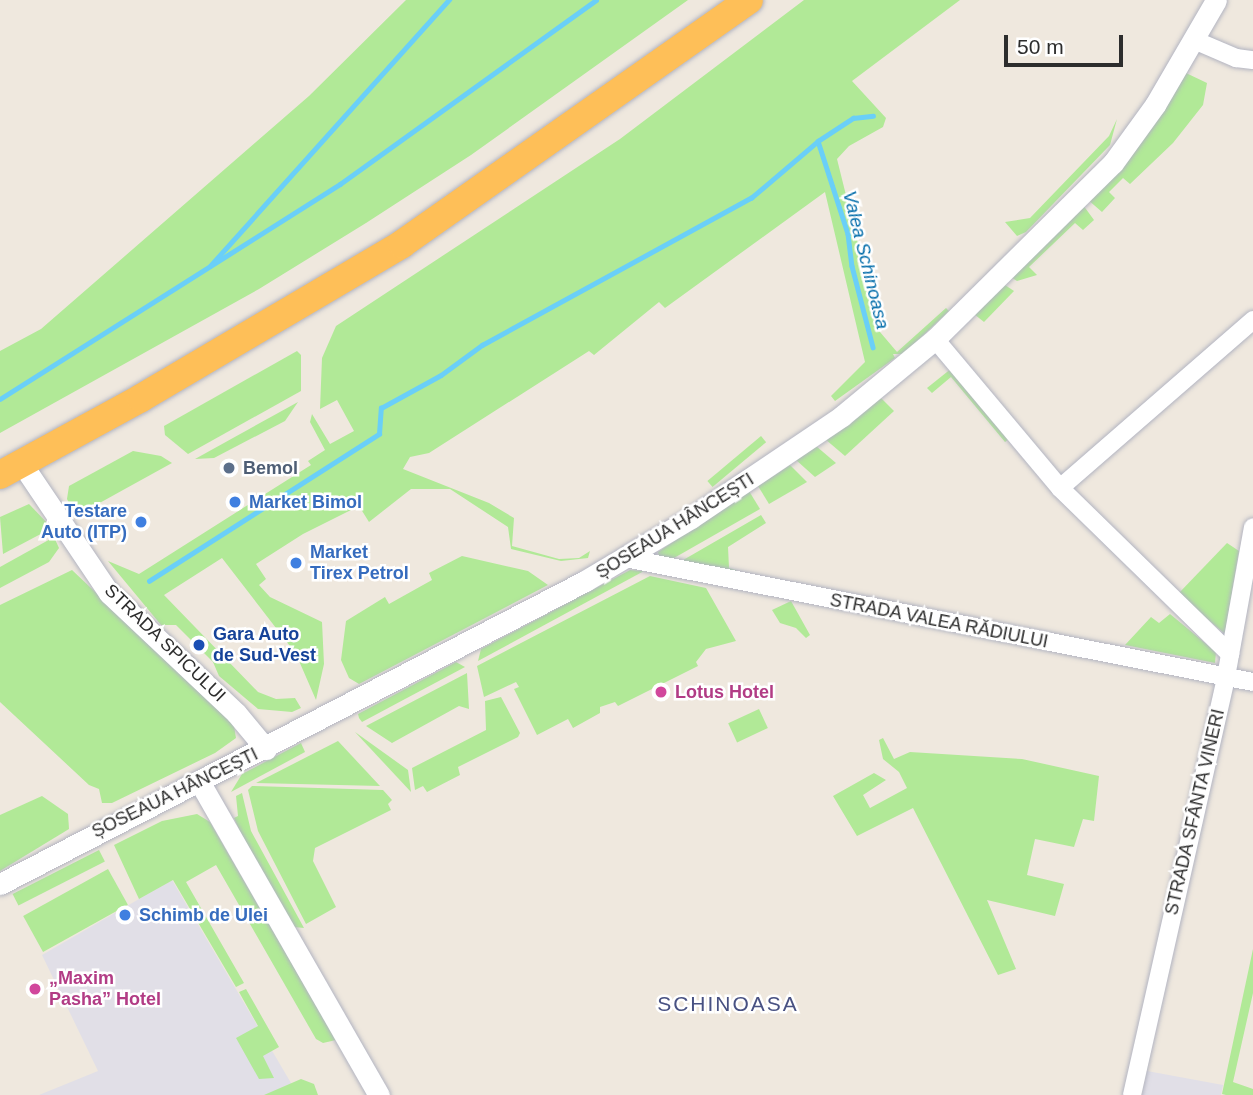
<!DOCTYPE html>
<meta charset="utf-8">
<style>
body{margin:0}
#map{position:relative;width:1253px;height:1095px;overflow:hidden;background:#efe8de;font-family:Helvetica,sans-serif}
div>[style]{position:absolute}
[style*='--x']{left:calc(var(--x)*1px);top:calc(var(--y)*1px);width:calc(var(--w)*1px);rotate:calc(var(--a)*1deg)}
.industrial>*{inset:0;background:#e1dfe7}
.green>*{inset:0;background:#b1e997;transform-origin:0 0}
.stream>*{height:4.5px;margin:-2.25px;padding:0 2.25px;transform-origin:2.25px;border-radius:2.25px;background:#6acff8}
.roads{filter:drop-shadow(0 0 2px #b2b4c1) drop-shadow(0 0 2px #b2b4c1)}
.minor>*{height:18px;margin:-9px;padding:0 9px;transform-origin:9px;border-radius:9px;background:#fff}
.tertiary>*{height:21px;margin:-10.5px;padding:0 10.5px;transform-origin:10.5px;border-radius:10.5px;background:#fff}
.trunk>*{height:28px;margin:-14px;padding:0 14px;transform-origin:14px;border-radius:14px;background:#febf58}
.dots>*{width:19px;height:19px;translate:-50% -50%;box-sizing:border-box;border:4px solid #fff;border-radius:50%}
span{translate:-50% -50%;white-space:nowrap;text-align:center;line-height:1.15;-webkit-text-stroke:5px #fff;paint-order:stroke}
.service-label{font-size:18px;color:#4e5e75;font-weight:700}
.left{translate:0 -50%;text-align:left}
.shop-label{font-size:18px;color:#366cbe;font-weight:700}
.right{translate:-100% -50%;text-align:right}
.street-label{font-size:18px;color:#2d2d2d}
.transit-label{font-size:18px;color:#164399;font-weight:700}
.hotel-label{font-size:18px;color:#b23c85;font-weight:700}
.water-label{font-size:19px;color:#036daa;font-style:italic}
.quarter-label{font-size:21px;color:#485182;letter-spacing:2px}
.scale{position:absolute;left:1004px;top:35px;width:119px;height:32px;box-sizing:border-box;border:4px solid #2d2d2d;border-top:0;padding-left:9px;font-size:21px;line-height:24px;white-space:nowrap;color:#2d2d2d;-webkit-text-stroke:5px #fff;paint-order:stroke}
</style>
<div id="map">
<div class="industrial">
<i style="clip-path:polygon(172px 880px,298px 1095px,39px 1095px,98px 1071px,42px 955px)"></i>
<i style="clip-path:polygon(1147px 1071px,1223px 1085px,1221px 1095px,1142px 1095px)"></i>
</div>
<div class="green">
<i style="clip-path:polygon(406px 0,688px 0,471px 155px,366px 223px,259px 289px,0 433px,0 351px,41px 329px,309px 96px)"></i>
<i style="clip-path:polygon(804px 0,960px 0,852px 81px,886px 118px,883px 127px,849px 146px,837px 159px,880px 332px,897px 352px,946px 308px,949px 311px,903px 354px,893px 354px,895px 358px,835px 401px,831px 396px,865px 362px,825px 192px,665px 308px,659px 302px,594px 355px,589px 351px,429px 453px,410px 457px,403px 469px,489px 503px,514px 518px,512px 546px,559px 559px,579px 558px,590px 551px,588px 558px,561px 561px,511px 549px,508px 527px,450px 489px,411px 489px,369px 522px,359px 506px,303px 534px,256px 564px,266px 579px,259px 585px,270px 597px,322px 622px,324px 664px,316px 700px,296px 654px,222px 558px,164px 595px,258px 692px,276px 699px,295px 698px,301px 708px,292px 712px,258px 709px,219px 676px,213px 662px,176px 625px,161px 625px,108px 561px,139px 574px,311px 465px,308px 461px,325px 450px,310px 422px,312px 414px,330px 444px,354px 431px,337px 400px,320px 409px,322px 358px,336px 326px,620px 139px)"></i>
<i style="clip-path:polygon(1186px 73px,1207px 83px,1203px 105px,1173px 143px,1130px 184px,1123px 178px,1109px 192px,1115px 198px,1102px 212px,1087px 199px)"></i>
<i style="clip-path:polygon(1117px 119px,1110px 145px,1026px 232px,1017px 236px,1005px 222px,1030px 218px,1109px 136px)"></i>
<i style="clip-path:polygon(1083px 205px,1094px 220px,1083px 230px,1075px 223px,1029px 267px,1037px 275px,1017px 281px,1009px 276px)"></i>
<i style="clip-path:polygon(1002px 283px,1014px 291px,984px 322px,974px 314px)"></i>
<i style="clip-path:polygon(297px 351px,301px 355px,301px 391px,188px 454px,165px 435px,164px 426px)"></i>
<i style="clip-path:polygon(952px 368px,1009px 439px,1005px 442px,951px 377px,932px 393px,927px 388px)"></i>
<i style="clip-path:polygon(881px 398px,894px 411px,845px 456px,825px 439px)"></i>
<i style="clip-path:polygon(298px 402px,285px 421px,214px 458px,195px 459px)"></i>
<i style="left:761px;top:436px;width:8px;height:70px;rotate:50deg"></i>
<i style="clip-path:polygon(816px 446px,836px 463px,815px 477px,796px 460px)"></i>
<i style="clip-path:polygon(133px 451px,161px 456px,172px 463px,76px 516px,67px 499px,69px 486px)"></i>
<i style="clip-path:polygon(790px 465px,807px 482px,769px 504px,758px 486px)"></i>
<i style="clip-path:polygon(749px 491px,760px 509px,667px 562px,659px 557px,658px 552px)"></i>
<i style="clip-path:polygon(29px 504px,52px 528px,3px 554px,0 517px)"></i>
<i style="clip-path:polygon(761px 515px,766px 523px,728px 547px,729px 568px,736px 570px,736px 574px,678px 563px)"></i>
<i style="clip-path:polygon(54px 537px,59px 548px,49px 562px,0 588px,0 567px)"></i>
<i style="clip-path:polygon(1227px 543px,1239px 551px,1225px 634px,1178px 594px)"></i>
<i style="clip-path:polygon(462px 556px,528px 571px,548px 585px,359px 684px,349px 678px,341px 660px,346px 621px,385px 597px,389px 604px,432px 580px,429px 573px)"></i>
<i style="clip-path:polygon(72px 570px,223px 713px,234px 726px,236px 738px,215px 753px,112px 803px,102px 803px,99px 789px,89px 785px,0 702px,0 605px)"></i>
<i style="clip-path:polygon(630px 570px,644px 571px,478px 661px,481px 649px)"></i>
<i style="clip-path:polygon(650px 576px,706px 588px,736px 641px,706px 649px,696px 662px,698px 666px,618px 706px,615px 702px,600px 707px,600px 713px,573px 728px,568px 719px,537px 735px,514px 689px,519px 687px,516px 682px,484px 697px,477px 666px)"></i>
<i style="clip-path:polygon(791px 601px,810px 635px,806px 638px,796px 628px,780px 623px,772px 610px)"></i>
<i style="clip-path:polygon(1170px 614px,1216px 652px,1215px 663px,1125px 645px,1151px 617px,1159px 623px)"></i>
<i style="clip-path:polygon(456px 662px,465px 667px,362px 722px,359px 718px,358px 714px)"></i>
<i style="clip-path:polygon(467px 673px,469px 709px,459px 706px,392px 743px,366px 726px)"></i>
<i style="clip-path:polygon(501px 697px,520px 733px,518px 737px,458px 767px,460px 775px,427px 792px,423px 786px,415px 790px,412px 768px,486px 730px,485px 701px)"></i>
<i style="left:759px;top:709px;width:21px;height:34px;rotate:65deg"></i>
<i style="clip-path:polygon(355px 732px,408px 770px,411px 792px)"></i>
<i style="clip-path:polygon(883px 738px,894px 759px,910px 752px,1022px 759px,1099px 776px,1094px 821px,1083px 819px,1074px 847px,1035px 839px,1027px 875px,1064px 884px,1055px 916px,987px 900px,1016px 969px,998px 975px,913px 808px,857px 836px,833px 796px,874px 773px,886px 780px,863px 795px,870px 808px,907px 788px,899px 772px,883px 759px,879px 740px)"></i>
<i style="clip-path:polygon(338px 741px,380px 786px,256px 783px)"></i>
<i style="clip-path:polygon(301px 743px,305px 752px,231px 792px,242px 774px)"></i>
<i style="clip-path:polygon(252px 786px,383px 790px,392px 800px,388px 804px,391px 810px,315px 848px,313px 861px,336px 907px,306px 924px,258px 831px,248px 790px)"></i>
<i style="clip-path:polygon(242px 793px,251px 831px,304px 928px,294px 927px,241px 834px,234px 818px,238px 816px,236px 796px)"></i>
<i style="clip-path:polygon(42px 796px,68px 814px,69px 829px,0 871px,0 815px)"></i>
<i style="clip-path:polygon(197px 814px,210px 822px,336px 1040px,323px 1043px,316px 1039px,216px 865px,186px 882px,244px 983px,236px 987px,173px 880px,139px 899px,114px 845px,162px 821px)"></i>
<i style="left:99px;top:850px;width:13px;height:97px;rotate:63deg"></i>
<i style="left:108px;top:869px;width:41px;height:97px;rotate:61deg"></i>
<i style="clip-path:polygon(1253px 949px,1253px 993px,1233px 1082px,1253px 1089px,1253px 1095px,1226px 1095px,1222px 1094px)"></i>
<i style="clip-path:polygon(246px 989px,279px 1047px,263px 1056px,274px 1078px,259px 1079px,236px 1038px,258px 1026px,239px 992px)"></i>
<i style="clip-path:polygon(301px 1079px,314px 1084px,318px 1095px,264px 1095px)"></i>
</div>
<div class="stream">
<i style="--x:818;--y:141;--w:98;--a:72.1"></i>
<i style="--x:848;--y:234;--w:32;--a:83"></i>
<i style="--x:852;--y:266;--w:84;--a:75.5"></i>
<i style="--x:210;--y:266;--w:358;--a:-48.1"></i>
<i style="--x:0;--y:399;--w:402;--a:-32.3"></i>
<i style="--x:340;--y:184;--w:315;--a:-35.7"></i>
<i style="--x:149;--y:581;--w:273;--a:-32.6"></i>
<i style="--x:379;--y:434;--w:26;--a:-86"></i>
<i style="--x:381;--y:408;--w:68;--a:-28.8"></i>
<i style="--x:441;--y:375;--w:51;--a:-36.2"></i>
<i style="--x:482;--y:345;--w:307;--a:-28.7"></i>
<i style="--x:751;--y:198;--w:88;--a:-40.4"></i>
<i style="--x:818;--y:141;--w:42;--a:-33.3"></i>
<i style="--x:853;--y:118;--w:20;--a:-6"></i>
</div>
<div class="roads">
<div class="minor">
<i style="--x:1194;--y:40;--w:46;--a:23.2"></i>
<i style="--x:1236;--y:58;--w:17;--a:7"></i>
<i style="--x:935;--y:339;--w:194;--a:50"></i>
<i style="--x:1060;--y:488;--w:238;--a:44.3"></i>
<i style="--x:1060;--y:488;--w:256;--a:-41"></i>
<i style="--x:625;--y:558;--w:640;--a:11.17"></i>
<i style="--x:1132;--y:1095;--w:428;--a:-77.3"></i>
<i style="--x:1226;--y:677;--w:152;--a:-79.8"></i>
</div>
<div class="tertiary">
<i style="--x:22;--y:464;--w:156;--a:56"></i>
<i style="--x:109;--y:593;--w:175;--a:43.4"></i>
<i style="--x:236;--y:713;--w:47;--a:50.2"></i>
<i style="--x:199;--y:781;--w:362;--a:60.2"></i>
<i style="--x:0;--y:884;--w:659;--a:-27.38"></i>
<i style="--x:585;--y:581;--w:123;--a:-30.7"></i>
<i style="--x:691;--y:518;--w:182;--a:-34"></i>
<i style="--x:842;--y:416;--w:121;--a:-39.6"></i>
<i style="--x:935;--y:339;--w:250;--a:-44.7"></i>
<i style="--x:1113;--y:163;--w:72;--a:-54.1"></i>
<i style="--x:1155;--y:105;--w:121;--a:-59.8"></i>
</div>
<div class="trunk">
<i style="--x:0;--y:475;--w:161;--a:-28.6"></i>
<i style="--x:141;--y:398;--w:303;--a:-30.5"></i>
<i style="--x:402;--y:244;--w:424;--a:-35.1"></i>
</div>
</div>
<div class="dots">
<i style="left:229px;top:468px;background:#5c6f8a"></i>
<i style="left:235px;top:502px;background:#3f7fe0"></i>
<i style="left:141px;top:522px;background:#3f7fe0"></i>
<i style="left:296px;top:563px;background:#3f7fe0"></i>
<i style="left:199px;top:645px;background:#1a4fb4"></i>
<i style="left:661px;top:692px;background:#d1479c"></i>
<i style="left:125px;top:915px;background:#3f7fe0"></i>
<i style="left:35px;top:989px;background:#d1479c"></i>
</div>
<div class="service-label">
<span class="left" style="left:243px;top:468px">Bemol</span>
</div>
<div class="shop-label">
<span class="left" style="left:249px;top:502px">Market Bimol</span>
<span class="right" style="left:127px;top:522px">Testare<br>Auto (ITP)</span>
<span class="left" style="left:310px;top:563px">Market<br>Tirex Petrol</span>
<span class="left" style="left:139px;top:915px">Schimb de Ulei</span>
</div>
<div class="street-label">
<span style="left:675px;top:526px;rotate:-32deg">ȘOSEAUA HÂNCEȘTI</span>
<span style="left:939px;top:621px;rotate:11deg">STRADA VALEA RĂDIULUI</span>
<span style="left:165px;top:643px;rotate:44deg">STRADA SPICULUI</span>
<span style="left:175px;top:793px;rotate:-26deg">ȘOSEAUA HÂNCEȘTI</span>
<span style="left:1195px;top:812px;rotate:-77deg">STRADA SFÂNTA VINERI</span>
</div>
<div class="transit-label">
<span class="left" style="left:213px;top:645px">Gara Auto<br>de Sud-Vest</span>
</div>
<div class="hotel-label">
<span class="left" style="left:675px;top:692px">Lotus Hotel</span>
<span class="left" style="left:49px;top:989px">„Maxim<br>Pasha” Hotel</span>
</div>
<div class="water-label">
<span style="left:866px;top:260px;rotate:76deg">Valea Schinoasa</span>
</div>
<div class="quarter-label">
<span style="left:728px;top:1004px">SCHINOASA</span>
</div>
<div class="scale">50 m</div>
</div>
